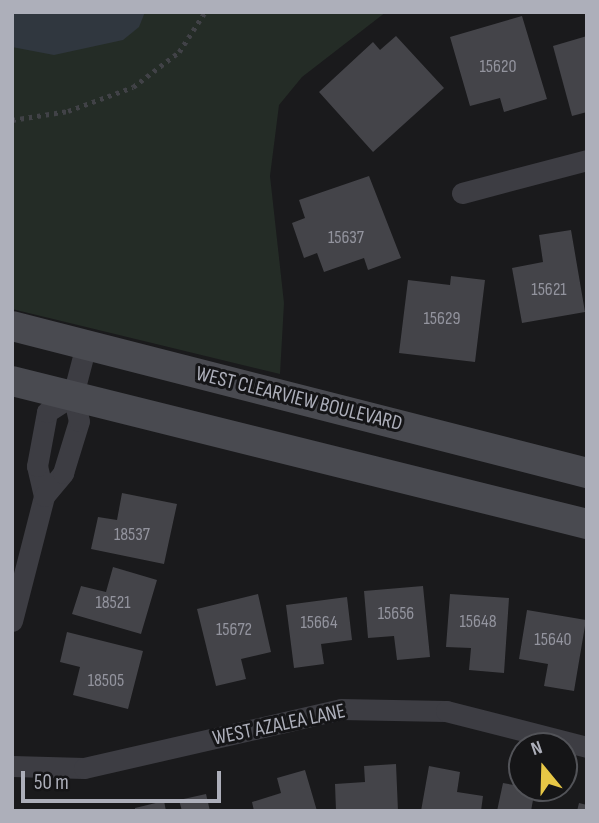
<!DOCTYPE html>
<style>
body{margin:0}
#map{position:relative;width:599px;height:823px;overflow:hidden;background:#1a1a1c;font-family:"Sofia Sans Condensed",sans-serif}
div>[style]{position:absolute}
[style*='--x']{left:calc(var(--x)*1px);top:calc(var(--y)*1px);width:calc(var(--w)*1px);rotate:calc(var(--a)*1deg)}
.green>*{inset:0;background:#242c26}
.water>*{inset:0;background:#30373f}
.building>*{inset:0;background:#444449}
.path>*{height:4.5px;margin-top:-2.25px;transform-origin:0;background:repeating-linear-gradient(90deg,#414247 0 3.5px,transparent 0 8.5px)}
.street>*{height:21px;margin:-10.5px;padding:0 10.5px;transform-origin:10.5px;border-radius:10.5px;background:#3d3d43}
.secondary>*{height:30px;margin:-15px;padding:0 15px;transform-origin:15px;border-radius:15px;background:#494a50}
span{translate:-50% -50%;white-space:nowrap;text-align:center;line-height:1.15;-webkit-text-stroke:6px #151517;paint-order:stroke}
.number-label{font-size:18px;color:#93949e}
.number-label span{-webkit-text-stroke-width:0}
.street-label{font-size:21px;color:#adafba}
.frame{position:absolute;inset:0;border:14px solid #adafba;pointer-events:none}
.north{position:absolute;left:508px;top:732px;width:70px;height:70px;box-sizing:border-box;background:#151517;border:2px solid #525358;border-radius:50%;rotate:341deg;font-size:19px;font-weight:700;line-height:28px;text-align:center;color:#adafba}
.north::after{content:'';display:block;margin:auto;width:24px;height:32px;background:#e7c746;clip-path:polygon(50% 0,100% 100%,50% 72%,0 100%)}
.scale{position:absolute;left:21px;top:771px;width:200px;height:32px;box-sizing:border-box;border:4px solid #adafba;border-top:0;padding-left:9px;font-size:21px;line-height:24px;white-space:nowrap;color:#adafba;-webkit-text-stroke:5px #151517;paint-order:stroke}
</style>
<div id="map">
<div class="green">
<i style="clip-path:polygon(12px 12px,386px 12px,302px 77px,279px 105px,270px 176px,284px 303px,280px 374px,12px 309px)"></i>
</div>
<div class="water">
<i style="clip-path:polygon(12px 12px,145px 12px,139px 27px,123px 40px,54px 55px,12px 47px)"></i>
</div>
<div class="building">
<i style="clip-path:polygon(522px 16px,547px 99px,504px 112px,500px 98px,470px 106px,450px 37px)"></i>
<i style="clip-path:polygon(396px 36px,444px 88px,373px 152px,319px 92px,373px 42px,380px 50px)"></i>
<i style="clip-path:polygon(587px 36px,587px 112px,572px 116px,553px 46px)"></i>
<i style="clip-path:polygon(369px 176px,401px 258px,368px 270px,364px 258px,324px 272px,317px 253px,304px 258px,292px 223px,305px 218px,299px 200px)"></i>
<i style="clip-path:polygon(571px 230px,585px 312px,522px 323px,512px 268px,543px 262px,539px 235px)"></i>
<i style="clip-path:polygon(451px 276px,485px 280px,475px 362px,399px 353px,408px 280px,450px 285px)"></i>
<i style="clip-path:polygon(122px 493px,177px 504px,164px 564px,91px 549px,98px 517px,117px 520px)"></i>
<i style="clip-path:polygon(113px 567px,157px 580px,141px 634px,72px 614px,81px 586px,106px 592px)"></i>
<i style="clip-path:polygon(423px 586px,430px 657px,397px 660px,394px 636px,368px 638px,364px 591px)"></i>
<i style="clip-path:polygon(258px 594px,271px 652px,241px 659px,246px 679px,216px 686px,197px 609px)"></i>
<i style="clip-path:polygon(450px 594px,509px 598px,504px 673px,469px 670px,471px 648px,446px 647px)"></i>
<i style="clip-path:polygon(347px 597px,352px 640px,321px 644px,324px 664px,294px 668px,286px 605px)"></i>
<i style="clip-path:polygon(527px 610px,586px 620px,574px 691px,544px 686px,548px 664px,519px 659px)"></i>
<i style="clip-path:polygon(67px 632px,143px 651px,128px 709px,73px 695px,80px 667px,60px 662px)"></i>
<i style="clip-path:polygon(396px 764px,398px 811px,336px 811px,335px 784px,365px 782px,364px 766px)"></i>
<i style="clip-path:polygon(429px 766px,460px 772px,457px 792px,483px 796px,481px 811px,421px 811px)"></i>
<i style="clip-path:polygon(305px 770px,317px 811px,254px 811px,252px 802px,281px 793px,277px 778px)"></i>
<i style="clip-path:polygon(503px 783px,535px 789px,531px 811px,497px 811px)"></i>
<i style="clip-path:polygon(206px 794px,210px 811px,182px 811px,179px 800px)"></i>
<i style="clip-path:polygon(164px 801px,166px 811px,135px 811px,135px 808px)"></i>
<i style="clip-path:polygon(579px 803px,587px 805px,587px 811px,577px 811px)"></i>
</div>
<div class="path">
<i style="--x:12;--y:120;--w:57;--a:-9.1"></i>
<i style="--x:68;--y:111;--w:69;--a:-20.3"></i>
<i style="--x:133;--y:87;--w:58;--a:-37.3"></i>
<i style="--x:179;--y:52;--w:48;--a:-57"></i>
</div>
<div class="street">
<i style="--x:462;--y:193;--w:129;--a:-14.8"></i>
<i style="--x:44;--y:496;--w:31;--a:-103"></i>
<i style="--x:37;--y:466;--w:55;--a:-79.5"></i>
<i style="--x:47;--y:412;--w:31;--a:-33"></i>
<i style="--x:12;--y:621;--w:129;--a:-75.6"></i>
<i style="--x:44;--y:496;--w:30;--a:-50"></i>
<i style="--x:63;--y:473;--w:54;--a:-72.9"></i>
<i style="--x:79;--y:421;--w:27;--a:-103"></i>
<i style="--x:73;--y:395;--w:52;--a:-75.4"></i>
<i style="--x:12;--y:766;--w:72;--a:1.6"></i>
<i style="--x:84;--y:768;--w:264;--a:-12.9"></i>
<i style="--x:341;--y:709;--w:105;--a:1.1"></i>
<i style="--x:446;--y:711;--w:146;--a:14.3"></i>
</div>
<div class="secondary">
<i style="--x:12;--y:326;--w:593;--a:14.34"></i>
<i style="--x:12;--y:381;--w:593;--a:13.97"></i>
</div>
<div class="number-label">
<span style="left:498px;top:67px">15620</span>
<span style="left:346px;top:238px">15637</span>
<span style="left:549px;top:290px">15621</span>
<span style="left:442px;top:319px">15629</span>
<span style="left:132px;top:535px">18537</span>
<span style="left:113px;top:603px">18521</span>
<span style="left:396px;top:614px">15656</span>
<span style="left:478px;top:622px">15648</span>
<span style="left:319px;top:623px">15664</span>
<span style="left:234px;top:630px">15672</span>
<span style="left:553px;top:640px">15640</span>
<span style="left:106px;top:681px">18505</span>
</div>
<div class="street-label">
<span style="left:299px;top:399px;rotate:14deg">WEST CLEARVIEW BOULEVARD</span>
<span style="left:279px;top:725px;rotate:-12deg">WEST AZALEA LANE</span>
</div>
<div class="frame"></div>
<div class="north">N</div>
<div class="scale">50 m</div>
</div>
